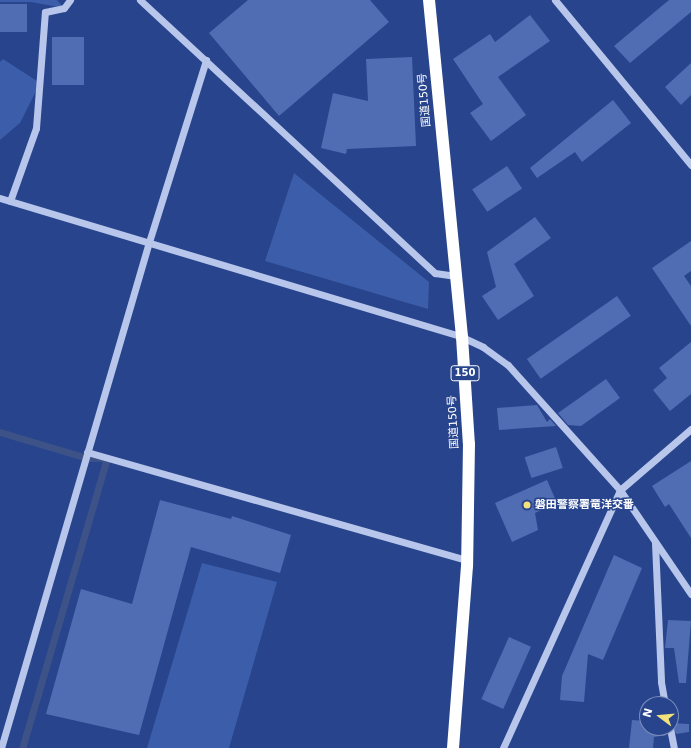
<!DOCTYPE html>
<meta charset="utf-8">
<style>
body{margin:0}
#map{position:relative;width:691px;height:748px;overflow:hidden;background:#27448d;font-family:"DejaVu Sans","Noto Sans JP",sans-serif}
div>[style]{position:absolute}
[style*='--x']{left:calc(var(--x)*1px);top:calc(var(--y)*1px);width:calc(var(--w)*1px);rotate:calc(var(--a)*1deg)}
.green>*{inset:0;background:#3c5da9}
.stream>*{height:7px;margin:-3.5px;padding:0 3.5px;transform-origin:3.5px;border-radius:3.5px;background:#3d5287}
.building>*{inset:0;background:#506db3;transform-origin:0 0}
.minor>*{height:7px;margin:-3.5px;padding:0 3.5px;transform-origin:3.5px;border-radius:3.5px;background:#b7c6ea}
.highway>*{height:12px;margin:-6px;padding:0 6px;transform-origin:6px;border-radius:6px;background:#fff}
.dots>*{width:11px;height:11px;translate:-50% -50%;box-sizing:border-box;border:2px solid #27448d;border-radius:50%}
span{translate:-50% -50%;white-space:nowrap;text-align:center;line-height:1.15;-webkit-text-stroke:3px #27448d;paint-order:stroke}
.shield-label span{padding:1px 3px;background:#27448d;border:1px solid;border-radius:3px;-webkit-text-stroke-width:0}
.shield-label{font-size:10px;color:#fff;font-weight:700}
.street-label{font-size:11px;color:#fff}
.poi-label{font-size:11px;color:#fff;font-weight:700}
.left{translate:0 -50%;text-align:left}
.north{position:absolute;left:639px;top:696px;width:40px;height:40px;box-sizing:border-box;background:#27448d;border:1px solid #7d8fbb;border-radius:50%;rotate:286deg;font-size:11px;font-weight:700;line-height:16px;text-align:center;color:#fff}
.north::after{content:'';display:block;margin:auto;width:14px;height:18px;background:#f3e27c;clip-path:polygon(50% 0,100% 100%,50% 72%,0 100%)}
</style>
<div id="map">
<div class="green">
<i style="clip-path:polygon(0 0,57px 0,64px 8px,31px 2px,0 2px)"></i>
<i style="clip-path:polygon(3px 59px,40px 83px,20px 123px,0 140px,0 62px)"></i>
<i style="clip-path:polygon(294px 173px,429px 282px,428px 309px,265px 261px)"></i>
<i style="clip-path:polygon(202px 563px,277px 582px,229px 748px,147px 748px)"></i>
</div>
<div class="stream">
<i style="--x:0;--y:432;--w:91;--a:16.6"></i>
<i style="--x:87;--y:458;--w:20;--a:0"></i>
<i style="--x:107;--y:458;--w:302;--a:106.3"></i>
</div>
<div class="building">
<i style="clip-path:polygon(248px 0,370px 0,389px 22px,279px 116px,209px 33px)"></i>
<i style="clip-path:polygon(669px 0,691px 0,691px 12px,630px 63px,614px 46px)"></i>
<i style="left:0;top:4px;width:27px;height:28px"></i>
<i style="clip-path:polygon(530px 15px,550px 41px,498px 77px,526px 115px,491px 141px,470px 113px,483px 104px,453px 59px,490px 34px,495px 42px)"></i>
<i style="left:52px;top:37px;width:32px;height:48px"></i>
<i style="clip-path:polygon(412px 57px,416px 146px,347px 149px,346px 154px,321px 148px,333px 93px,368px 101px,366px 59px)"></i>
<i style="clip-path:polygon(691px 63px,691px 95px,681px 105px,665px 87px)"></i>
<i style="clip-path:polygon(613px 100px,631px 123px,582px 162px,575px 152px,537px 178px,530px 168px)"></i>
<i style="left:507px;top:166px;width:27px;height:42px;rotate:56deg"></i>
<i style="clip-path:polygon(535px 217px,551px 238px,514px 264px,534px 296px,498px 320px,482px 296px,496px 287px,487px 252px)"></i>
<i style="clip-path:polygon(691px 241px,691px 271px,684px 276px,691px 286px,691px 326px,652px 268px)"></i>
<i style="left:617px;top:296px;width:24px;height:110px;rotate:55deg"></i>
<i style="clip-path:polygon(691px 342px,691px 394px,670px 411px,653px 390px,667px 378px,659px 368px)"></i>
<i style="clip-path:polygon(606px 379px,620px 398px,581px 426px,568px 425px,558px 413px)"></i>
<i style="clip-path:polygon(537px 405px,547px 422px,550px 419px,556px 426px,499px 430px,497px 408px)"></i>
<i style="left:556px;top:447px;width:22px;height:33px;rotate:72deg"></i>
<i style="clip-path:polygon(691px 461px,691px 538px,669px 504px,665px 507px,652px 486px)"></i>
<i style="clip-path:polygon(547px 480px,557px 503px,535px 513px,538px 530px,512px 542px,495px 503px)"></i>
<i style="clip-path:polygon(160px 500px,231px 519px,232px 516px,291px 535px,280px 573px,191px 547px,139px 735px,46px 714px,81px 589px,132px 604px)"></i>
<i style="clip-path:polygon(614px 555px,642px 568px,603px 660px,588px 654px,584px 702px,560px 700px,562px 676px)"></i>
<i style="clip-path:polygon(668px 620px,691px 621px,686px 683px,679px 683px,674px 648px,665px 648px)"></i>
<i style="left:509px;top:637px;width:24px;height:68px;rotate:24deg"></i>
<i style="clip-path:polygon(632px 720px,647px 721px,647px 728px,665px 728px,666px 735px,654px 737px,653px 748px,629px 748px)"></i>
<i style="clip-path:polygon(671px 723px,689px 724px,689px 732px,676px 734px)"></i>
</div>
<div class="minor">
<i style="--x:140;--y:0;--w:402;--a:42.8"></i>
<i style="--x:435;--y:273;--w:21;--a:8"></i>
<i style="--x:555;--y:0;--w:214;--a:50.5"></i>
<i style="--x:0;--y:198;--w:482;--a:16.7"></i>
<i style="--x:462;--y:337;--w:23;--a:25"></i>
<i style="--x:483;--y:347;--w:31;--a:36"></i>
<i style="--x:508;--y:365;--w:168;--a:48.1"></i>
<i style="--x:620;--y:490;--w:126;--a:55.7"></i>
<i style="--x:10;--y:201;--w:77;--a:-70.4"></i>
<i style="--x:36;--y:128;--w:116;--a:-85.6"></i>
<i style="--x:45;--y:12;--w:19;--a:-12"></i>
<i style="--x:64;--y:8;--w:10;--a:-53"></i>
<i style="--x:87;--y:452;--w:395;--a:15.9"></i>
<i style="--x:655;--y:543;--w:139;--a:87.5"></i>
<i style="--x:661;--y:682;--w:22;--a:80"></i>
<i style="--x:670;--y:728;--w:20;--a:79"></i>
<i style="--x:1;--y:748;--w:527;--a:-73.7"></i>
<i style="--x:149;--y:242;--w:191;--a:-72.6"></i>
<i style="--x:503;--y:748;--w:283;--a:-65.6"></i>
<i style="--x:620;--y:490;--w:94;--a:-40.7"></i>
</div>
<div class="highway">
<i style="--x:429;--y:0;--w:339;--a:84.4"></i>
<i style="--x:462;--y:337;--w:107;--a:86.3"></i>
<i style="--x:469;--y:444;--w:122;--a:90.9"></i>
<i style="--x:467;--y:566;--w:183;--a:94.4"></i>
</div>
<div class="dots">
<i style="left:527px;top:505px;background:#f3e27c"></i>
</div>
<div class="shield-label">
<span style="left:465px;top:373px">150</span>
</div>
<div class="street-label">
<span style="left:425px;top:100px;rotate:-95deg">国道150号</span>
<span style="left:454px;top:422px;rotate:-93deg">国道150号</span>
</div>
<div class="poi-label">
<span class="left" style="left:535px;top:505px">磐田警察署竜洋交番</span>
</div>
<div class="north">N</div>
</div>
